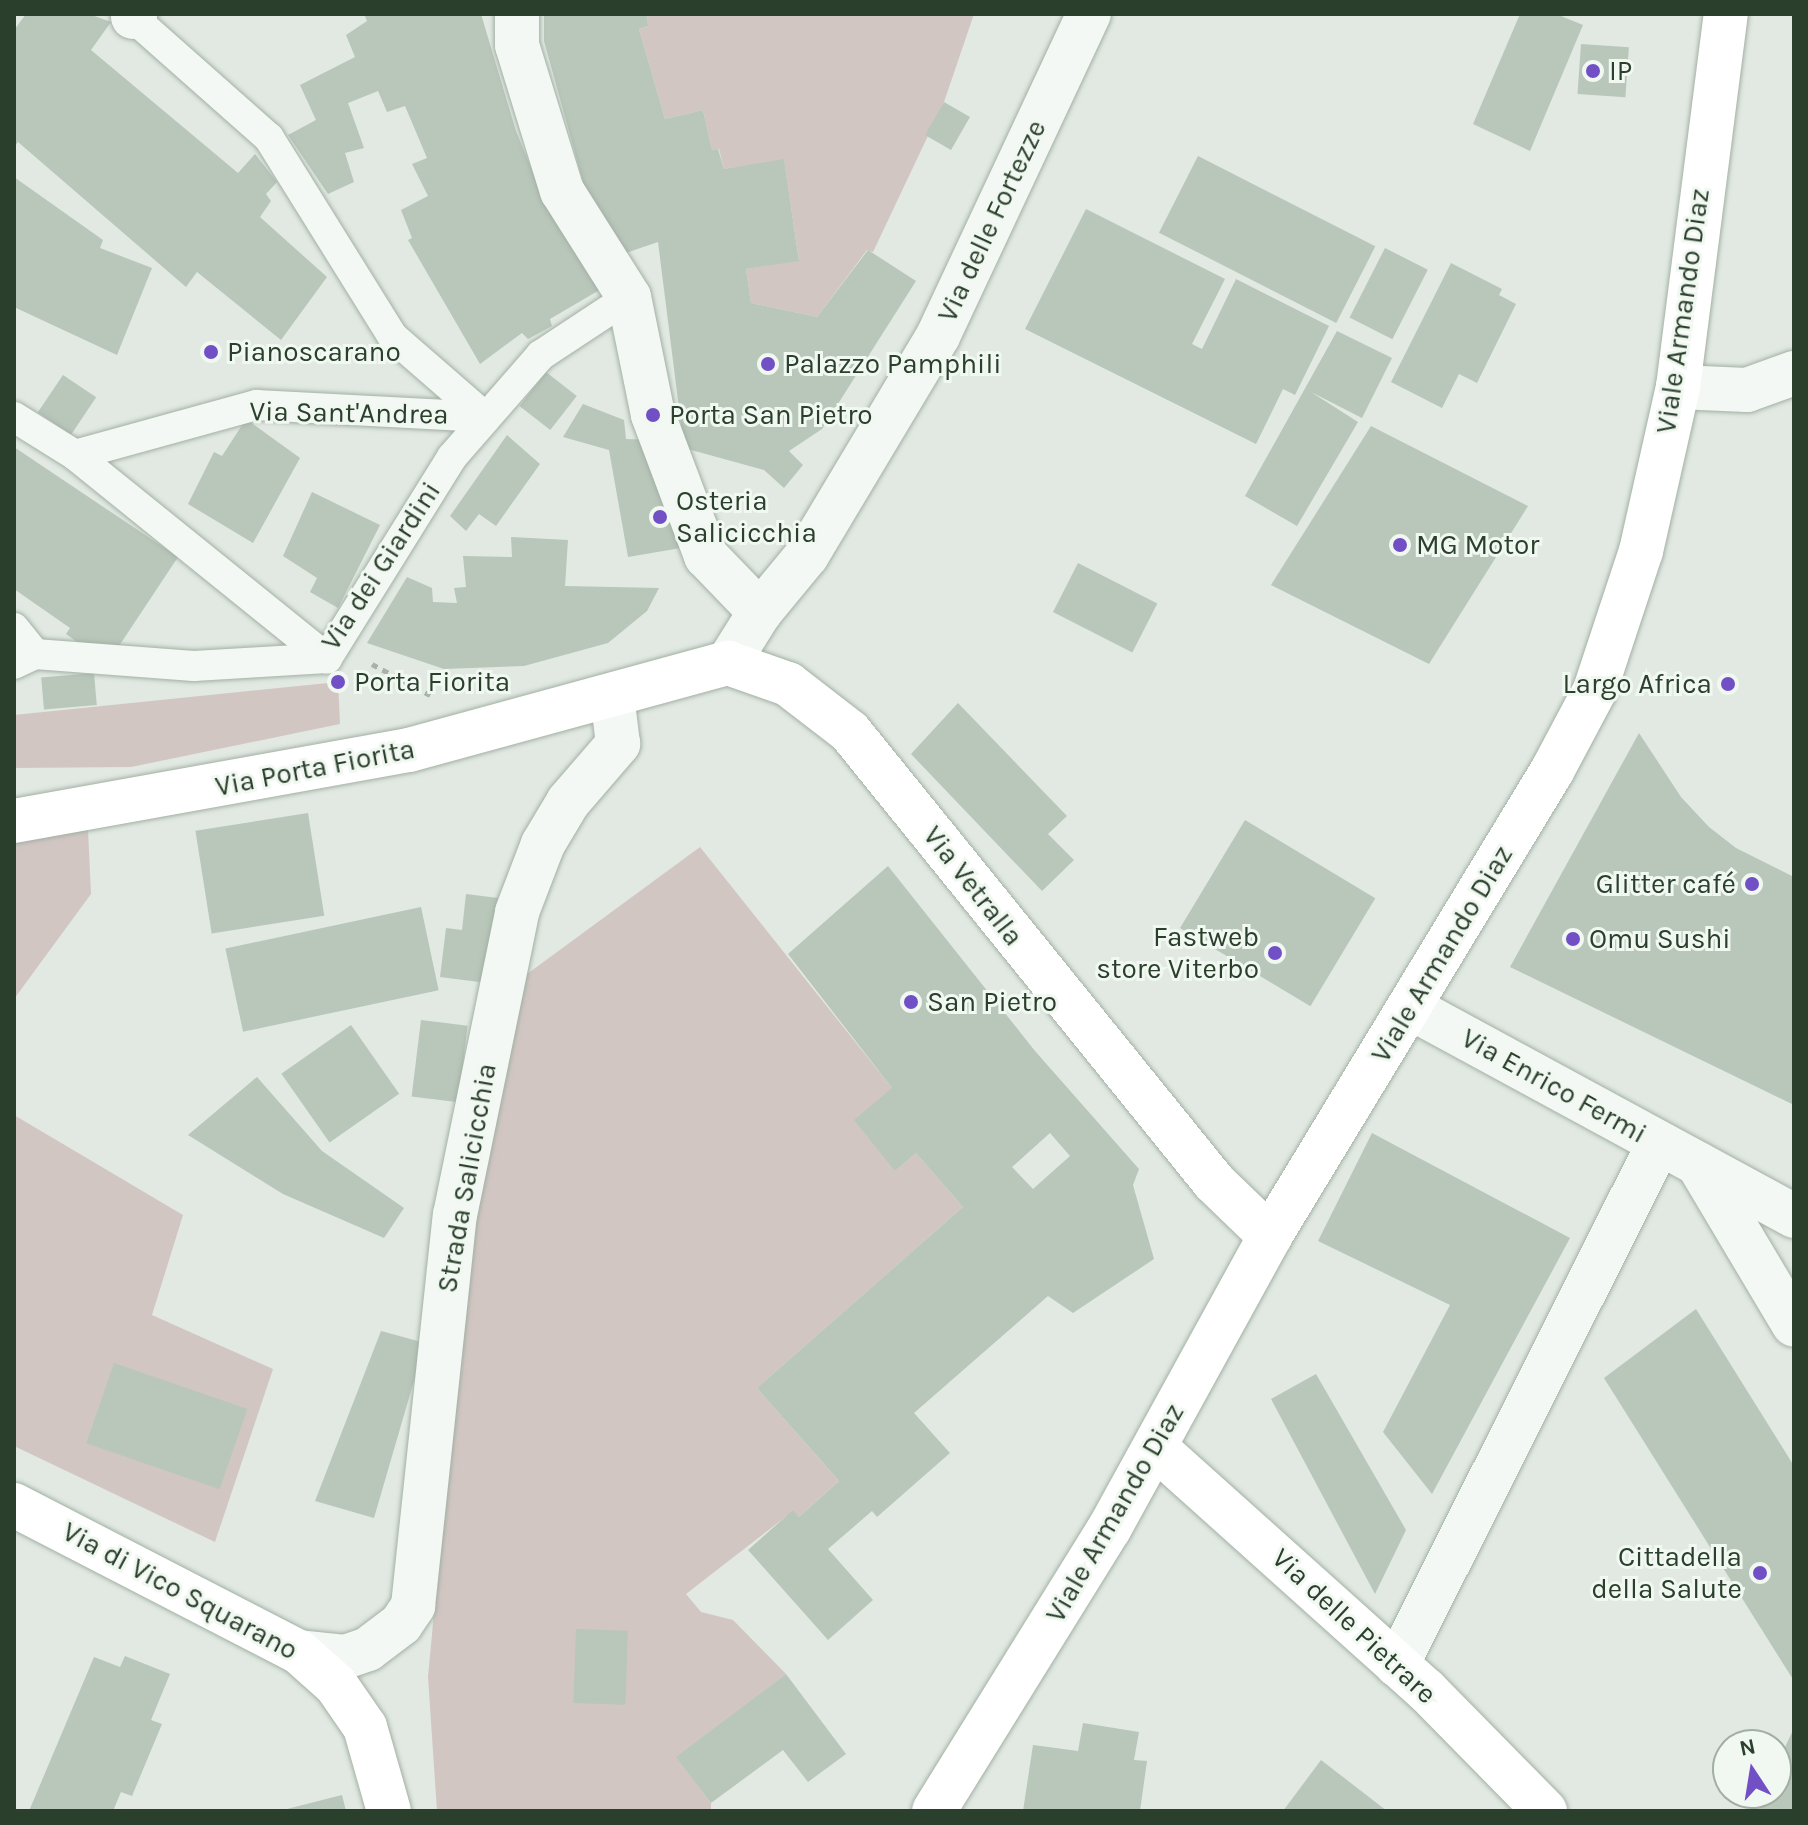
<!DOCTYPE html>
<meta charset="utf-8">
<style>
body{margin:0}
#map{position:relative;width:1808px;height:1825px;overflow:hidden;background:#e1e9e2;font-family:Karla,sans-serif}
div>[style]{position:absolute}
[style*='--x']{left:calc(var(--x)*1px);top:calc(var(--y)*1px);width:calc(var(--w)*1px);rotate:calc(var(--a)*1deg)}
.green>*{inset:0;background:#d2c6c3}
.building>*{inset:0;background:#b9c6ba;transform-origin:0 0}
.path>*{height:5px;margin-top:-2.5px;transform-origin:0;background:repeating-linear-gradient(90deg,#a8b2a8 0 6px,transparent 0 12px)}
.roads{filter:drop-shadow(0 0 2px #a3b0a4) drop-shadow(0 0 2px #a3b0a4)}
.lane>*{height:30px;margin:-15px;padding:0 15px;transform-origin:15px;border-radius:15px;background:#f4f8f4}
.street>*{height:44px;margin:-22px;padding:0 22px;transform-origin:22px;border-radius:22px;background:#f4f8f4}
.secondary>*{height:44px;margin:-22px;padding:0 22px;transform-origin:22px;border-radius:22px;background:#fff}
.primary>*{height:44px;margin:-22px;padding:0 22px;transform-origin:22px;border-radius:22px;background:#fff}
.dots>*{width:22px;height:22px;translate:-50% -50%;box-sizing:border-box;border:4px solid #f1f7f1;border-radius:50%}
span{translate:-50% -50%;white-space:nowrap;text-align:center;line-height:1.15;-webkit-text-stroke:6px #f1f7f1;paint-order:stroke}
.poi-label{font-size:28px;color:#2b402c}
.left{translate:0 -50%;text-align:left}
.right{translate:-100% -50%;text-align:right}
.street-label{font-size:28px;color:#2b402c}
.frame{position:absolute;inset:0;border:16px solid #2b402c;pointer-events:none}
.north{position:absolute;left:1712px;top:1729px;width:80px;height:80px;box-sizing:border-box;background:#f1f7f1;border:2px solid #a2aea2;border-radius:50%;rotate:348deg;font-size:22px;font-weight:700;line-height:32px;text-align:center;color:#2b402c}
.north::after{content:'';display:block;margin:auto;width:28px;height:36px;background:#714fc5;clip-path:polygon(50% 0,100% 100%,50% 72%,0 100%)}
</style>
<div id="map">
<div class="green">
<i style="clip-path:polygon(647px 14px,974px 14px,944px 102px,873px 252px,867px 250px,817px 317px,751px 303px,746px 269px,799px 260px,784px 160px,724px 169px,719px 149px,712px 150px,703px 110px,665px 119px,639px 29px,648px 26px)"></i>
<i style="clip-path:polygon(338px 682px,340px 724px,131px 767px,14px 768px,14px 715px)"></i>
<i style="clip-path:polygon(88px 830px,91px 894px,14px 999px,14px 843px)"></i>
<i style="clip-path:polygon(700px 847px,892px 1088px,895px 1171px,916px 1153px,963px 1207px,757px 1388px,838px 1480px,842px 1478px,799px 1517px,793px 1511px,686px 1594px,701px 1612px,733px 1620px,786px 1674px,677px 1757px,711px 1803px,711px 1811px,437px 1811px,428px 1677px,471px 1217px,523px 977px)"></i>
<i style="clip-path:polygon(14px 1115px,183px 1215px,152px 1315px,273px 1369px,215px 1542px,14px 1446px)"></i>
</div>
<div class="building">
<i style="clip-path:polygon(89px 14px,111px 22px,91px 50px,238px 173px,255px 154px,277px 182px,266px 194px,271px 201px,260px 217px,327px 277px,281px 340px,197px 272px,186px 287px,18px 142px,14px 147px,14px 30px,26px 14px)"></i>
<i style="clip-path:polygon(364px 14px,481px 14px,516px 131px,544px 200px,608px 285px,550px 319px,552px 326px,528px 339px,522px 333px,480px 364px,408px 240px,412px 238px,401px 210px,428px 196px,412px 164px,427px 158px,405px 106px,387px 112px,378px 91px,348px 103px,364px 148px,345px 153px,354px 182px,328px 194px,288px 135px,316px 120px,300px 85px,355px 57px,346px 35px,367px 21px)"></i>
<i style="clip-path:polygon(544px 14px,647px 14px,648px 26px,639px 29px,665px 119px,703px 110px,712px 150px,718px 149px,724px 169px,784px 159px,799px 261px,746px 269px,751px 303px,817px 317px,868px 250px,916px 281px,822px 429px,789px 451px,803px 465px,784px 488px,764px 470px,684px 448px,658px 242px,614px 257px,590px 207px,544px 41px)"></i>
<i style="clip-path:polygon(1520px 14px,1556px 14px,1583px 25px,1530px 151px,1473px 124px)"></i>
<i style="left:1581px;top:44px;width:48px;height:50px;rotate:4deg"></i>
<i style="left:944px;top:102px;width:30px;height:38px;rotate:30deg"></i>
<i style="left:1198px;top:156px;width:199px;height:86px;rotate:27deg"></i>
<i style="clip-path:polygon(14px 177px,103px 240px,100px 248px,152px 268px,117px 355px,14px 307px)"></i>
<i style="clip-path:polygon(1086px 209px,1225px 279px,1192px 344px,1202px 349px,1236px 279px,1329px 326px,1295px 395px,1283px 389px,1256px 444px,1025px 329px)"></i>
<i style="left:1385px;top:248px;width:48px;height:78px;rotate:27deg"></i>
<i style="clip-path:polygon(1451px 263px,1502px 289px,1499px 295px,1516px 304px,1477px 383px,1459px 374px,1442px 408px,1391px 382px)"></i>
<i style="clip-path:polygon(1337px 331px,1392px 358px,1362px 418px,1311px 392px,1358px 422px,1297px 526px,1245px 496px)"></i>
<i style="left:546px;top:372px;width:39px;height:43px;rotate:38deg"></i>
<i style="left:63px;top:375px;width:40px;height:45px;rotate:34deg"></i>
<i style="clip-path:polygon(583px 404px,624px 420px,626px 439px,653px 440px,658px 492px,681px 548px,628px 557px,609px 450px,563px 437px)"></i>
<i style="clip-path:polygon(246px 419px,300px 458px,253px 543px,188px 504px,214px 452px,222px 456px)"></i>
<i style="clip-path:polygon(1371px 426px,1528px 506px,1429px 664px,1271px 585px)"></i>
<i style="clip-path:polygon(507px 435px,540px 464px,496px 526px,479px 514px,466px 531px,450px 516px)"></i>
<i style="clip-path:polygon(14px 447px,178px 557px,119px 646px,91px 652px,66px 634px,70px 628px,14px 589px)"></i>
<i style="clip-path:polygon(312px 492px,380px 525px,338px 608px,310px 592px,317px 578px,283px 556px)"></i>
<i style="clip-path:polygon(511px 537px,568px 540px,565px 586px,659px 588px,647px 611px,608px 643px,524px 666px,444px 669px,367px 643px,407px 577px,432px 588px,433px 602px,457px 603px,454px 588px,466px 587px,463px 556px,512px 557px)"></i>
<i style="left:1078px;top:563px;width:89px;height:55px;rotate:27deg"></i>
<i style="left:94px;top:673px;width:32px;height:53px;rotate:85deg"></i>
<i style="clip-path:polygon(958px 703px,1067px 816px,1048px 834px,1074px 860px,1042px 891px,911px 754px)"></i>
<i style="clip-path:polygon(1639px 733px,1681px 797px,1709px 827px,1736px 848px,1794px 877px,1794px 1105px,1510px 967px)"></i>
<i style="left:308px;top:813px;width:104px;height:114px;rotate:81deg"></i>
<i style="left:1245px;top:820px;width:152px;height:126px;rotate:31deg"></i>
<i style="clip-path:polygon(evenodd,888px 866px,1035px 1051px,1139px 1169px,1133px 1185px,1154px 1259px,1073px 1313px,1048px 1296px,914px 1413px,950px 1453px,877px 1517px,872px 1511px,828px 1549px,873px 1600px,828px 1640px,748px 1550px,793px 1510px,799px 1517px,839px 1481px,757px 1388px,963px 1207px,916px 1153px,895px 1171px,854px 1120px,892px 1088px,788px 954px,888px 866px,1050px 1133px,1070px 1156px,1033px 1189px,1012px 1167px,1050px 1133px)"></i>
<i style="clip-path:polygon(466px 894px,498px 898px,487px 983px,440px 977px,446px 928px,462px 930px)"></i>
<i style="left:421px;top:907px;width:85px;height:200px;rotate:78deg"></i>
<i style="left:421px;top:1020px;width:47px;height:77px;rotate:7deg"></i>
<i style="left:351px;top:1025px;width:84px;height:85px;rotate:55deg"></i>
<i style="clip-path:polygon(257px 1077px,322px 1151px,404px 1208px,384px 1238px,283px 1194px,188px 1135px)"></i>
<i style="clip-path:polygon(1372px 1133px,1570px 1238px,1432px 1494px,1383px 1432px,1450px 1305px,1318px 1241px)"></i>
<i style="clip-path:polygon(1696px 1309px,1794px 1466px,1794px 1681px,1604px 1378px)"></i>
<i style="clip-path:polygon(381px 1331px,425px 1343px,374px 1518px,315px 1501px)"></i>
<i style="left:114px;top:1363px;width:141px;height:85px;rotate:19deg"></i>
<i style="clip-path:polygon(1316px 1374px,1406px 1530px,1375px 1594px,1271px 1399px)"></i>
<i style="left:576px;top:1629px;width:52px;height:74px;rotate:2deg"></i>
<i style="clip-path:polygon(125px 1656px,170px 1674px,151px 1720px,162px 1724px,132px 1796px,121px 1792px,113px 1811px,29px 1811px,94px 1657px,120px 1667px)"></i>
<i style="clip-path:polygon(786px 1674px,846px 1754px,808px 1782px,783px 1750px,711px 1803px,676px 1757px)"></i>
<i style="clip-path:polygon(1083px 1723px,1139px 1732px,1134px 1760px,1147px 1761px,1140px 1811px,1023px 1811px,1033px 1745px,1078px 1751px)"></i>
<i style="clip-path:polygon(1794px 1728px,1794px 1811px,1755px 1811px,1763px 1793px,1776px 1793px,1776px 1766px)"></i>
<i style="clip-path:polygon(1321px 1760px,1387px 1811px,1283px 1811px)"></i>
<i style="clip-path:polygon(342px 1795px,346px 1811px,284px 1811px,283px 1810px)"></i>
</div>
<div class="path">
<i style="--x:372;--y:664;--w:66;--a:28.1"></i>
</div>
<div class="roads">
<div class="lane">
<i style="--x:129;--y:14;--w:187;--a:41.5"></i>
<i style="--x:269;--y:138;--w:234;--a:58.1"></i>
<i style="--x:393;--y:337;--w:122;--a:41"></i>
<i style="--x:14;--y:417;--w:72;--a:31.9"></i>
<i style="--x:75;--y:455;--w:324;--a:38.9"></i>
<i style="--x:75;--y:455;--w:189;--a:-15.4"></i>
<i style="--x:257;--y:405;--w:228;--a:3"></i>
<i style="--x:14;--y:628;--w:33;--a:51"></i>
<i style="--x:327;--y:658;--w:237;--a:-58.1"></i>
<i style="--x:452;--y:457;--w:135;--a:-48.9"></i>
<i style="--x:541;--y:355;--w:105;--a:-33.4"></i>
<i style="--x:14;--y:664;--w:23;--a:-25"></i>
<i style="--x:35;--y:654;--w:159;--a:4.3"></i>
<i style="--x:194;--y:666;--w:133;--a:-3.4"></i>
</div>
<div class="street">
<i style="--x:517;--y:14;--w:31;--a:90"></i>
<i style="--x:517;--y:45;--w:153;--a:72.9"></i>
<i style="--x:562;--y:191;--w:125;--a:57.7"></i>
<i style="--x:629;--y:297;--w:120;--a:78.5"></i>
<i style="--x:653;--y:415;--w:151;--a:69.4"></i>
<i style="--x:706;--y:556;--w:78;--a:46"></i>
<i style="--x:133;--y:17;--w:4;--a:-56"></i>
<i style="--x:1678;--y:387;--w:69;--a:2.5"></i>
<i style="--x:1747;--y:390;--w:50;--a:-19.9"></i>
<i style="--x:728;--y:663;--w:60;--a:-57.9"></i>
<i style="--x:760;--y:612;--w:74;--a:-50.5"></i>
<i style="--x:807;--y:555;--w:255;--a:-59.1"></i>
<i style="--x:938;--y:336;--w:356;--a:-64.9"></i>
<i style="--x:1411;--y:1008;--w:436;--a:28.5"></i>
<i style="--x:1698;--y:1164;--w:187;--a:59.2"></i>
<i style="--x:299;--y:1652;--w:46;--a:6.2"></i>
<i style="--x:345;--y:1657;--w:24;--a:-19"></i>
<i style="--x:368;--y:1649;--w:41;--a:-37.1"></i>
<i style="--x:401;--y:1624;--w:22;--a:-56"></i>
<i style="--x:413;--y:1606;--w:393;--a:-83.9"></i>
<i style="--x:455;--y:1215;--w:309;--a:-78.4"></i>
<i style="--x:517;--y:912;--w:73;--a:-69.1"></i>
<i style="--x:543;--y:844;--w:49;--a:-59.2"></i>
<i style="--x:568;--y:802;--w:77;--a:-49.2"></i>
<i style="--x:618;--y:744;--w:49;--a:-97"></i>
<i style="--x:1397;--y:1665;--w:584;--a:-63.35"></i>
</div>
<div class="secondary">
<i style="--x:14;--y:821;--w:401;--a:-10.2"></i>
<i style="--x:409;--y:750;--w:331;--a:-15.3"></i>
<i style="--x:728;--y:663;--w:64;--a:19.3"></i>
<i style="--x:788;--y:684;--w:78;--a:37.7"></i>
<i style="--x:850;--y:732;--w:579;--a:51.03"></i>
<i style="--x:1214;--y:1182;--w:78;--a:44"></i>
<i style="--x:1156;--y:1448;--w:363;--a:41.9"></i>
<i style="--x:1426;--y:1690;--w:170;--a:45.5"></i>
<i style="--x:14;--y:1505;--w:321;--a:27.3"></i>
<i style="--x:299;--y:1652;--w:50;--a:41.7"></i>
<i style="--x:336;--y:1685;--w:51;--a:55.4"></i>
<i style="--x:365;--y:1727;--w:87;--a:74.1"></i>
</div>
<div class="primary">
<i style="--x:934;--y:1811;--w:332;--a:-58.2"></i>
<i style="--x:1109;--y:1529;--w:334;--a:-61.2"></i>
<i style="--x:1270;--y:1236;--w:544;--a:-58.77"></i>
<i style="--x:1552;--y:771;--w:92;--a:-62"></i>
<i style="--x:1595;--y:690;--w:146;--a:-71.7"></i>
<i style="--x:1641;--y:551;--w:168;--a:-77.3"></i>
<i style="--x:1678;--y:387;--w:376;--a:-82.7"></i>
</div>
</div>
<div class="dots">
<i style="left:1593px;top:71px;background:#714fc5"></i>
<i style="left:211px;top:352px;background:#714fc5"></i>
<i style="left:768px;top:364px;background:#714fc5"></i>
<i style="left:653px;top:415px;background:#714fc5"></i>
<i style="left:660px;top:517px;background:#714fc5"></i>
<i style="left:1400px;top:545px;background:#714fc5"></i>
<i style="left:338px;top:682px;background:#714fc5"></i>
<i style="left:1728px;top:684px;background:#714fc5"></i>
<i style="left:1752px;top:884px;background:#714fc5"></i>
<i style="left:1573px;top:939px;background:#714fc5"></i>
<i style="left:1275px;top:953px;background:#714fc5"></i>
<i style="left:911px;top:1002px;background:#714fc5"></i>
<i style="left:1760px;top:1573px;background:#714fc5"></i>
</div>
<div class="poi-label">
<span class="left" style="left:1609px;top:71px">IP</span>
<span class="left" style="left:227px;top:352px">Pianoscarano</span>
<span class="left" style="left:784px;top:364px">Palazzo Pamphili</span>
<span class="left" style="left:669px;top:415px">Porta San Pietro</span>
<span class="left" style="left:676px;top:517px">Osteria<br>Salicicchia</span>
<span class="left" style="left:1416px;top:545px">MG Motor</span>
<span class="left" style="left:354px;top:682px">Porta Fiorita</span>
<span class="right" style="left:1712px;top:684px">Largo Africa</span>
<span class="right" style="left:1736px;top:884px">Glitter café</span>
<span class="right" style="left:1259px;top:953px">Fastweb<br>store Viterbo</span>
<span class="left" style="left:1589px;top:939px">Omu Sushi</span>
<span class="left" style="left:927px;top:1002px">San Pietro</span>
<span class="right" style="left:1742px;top:1573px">Cittadella<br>della Salute</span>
</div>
<div class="street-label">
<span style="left:992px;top:221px;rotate:-65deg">Via delle Fortezze</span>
<span style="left:1683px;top:311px;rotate:-82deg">Viale Armando Diaz</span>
<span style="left:349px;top:413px;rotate:1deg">Via Sant'Andrea</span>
<span style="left:381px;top:566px;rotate:-57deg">Via dei Giardini</span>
<span style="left:315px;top:768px;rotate:-11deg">Via Porta Fiorita</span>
<span style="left:973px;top:886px;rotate:52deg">Via Vetralla</span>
<span style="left:1442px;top:954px;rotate:-59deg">Viale Armando Diaz</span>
<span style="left:1554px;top:1086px;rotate:29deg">Via Enrico Fermi</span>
<span style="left:467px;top:1178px;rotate:-80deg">Strada Salicicchia</span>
<span style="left:1115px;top:1513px;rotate:-60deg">Viale Armando Diaz</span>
<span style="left:180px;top:1591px;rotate:28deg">Via di Vico Squarano</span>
<span style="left:1354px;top:1626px;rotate:43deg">Via delle Pietrare</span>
</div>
<div class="frame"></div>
<div class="north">N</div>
</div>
